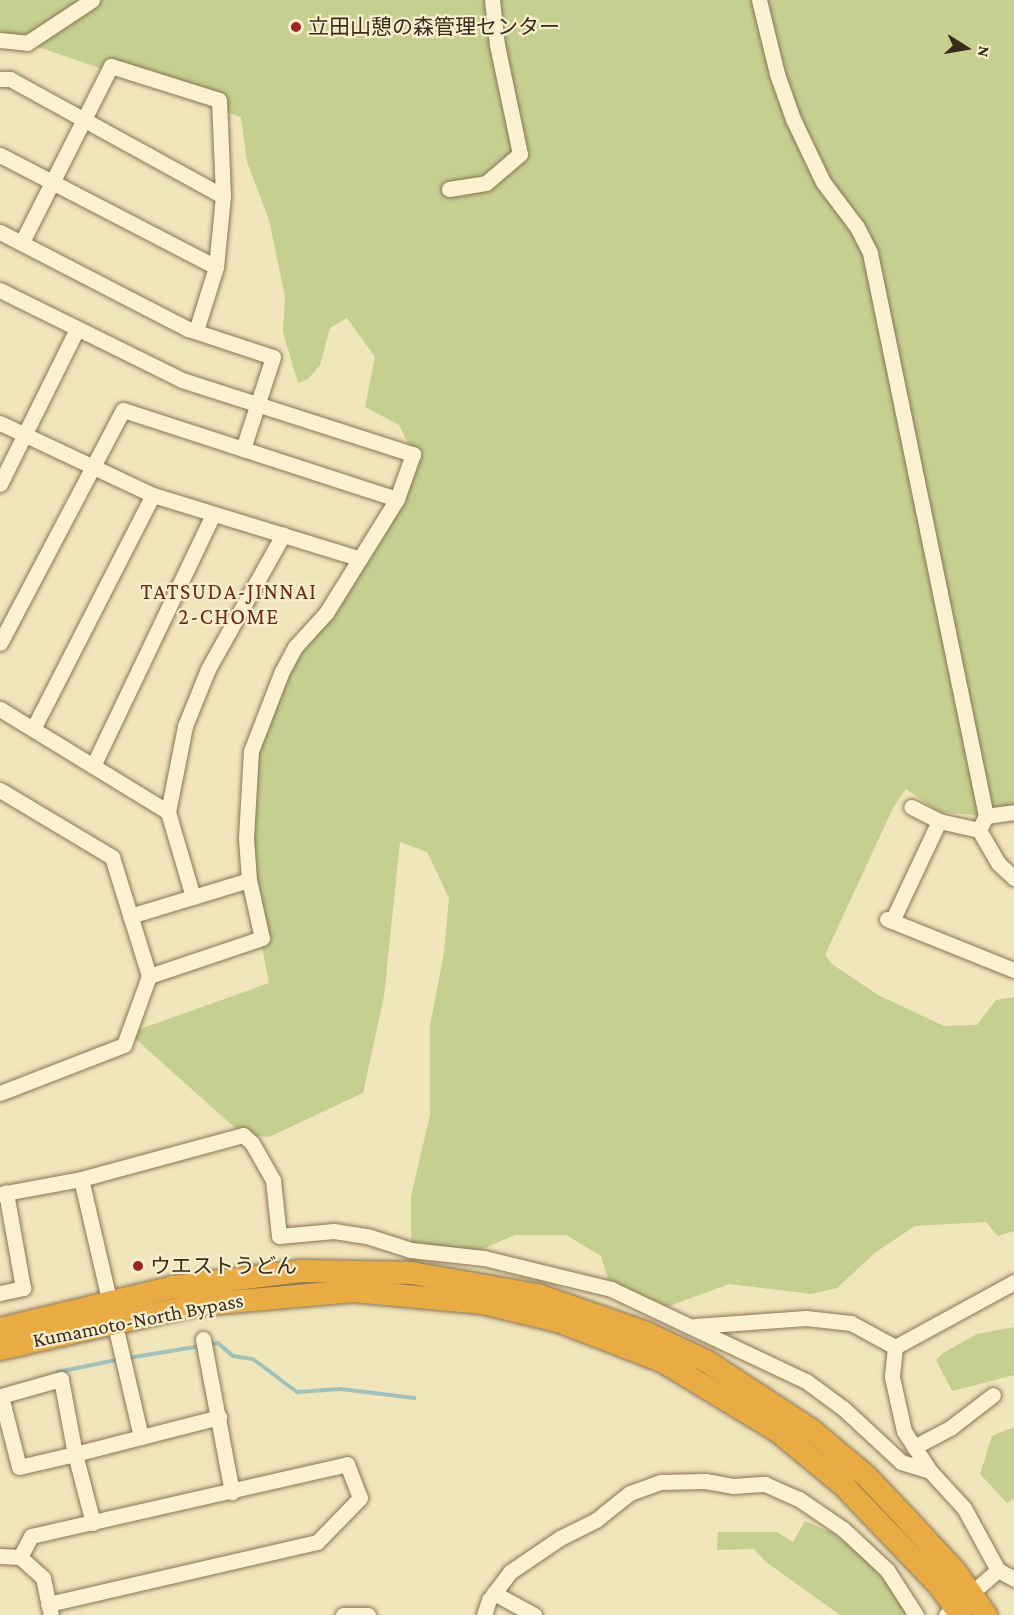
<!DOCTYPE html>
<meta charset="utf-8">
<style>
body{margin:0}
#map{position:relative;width:1014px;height:1615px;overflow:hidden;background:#f1e5bc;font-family:"Crimson Pro","Noto Sans JP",serif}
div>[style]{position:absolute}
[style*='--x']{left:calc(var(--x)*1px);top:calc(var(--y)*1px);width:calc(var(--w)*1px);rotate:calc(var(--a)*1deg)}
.green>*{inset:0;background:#c5d090}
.stream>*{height:4px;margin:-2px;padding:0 2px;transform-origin:2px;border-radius:2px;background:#a1c2ba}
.roads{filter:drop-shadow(0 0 2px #8a7454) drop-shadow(0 0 2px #8a7454)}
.minor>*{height:15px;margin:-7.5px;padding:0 7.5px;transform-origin:7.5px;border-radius:7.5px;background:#fcf1d0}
.highway>*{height:22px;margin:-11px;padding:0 11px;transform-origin:11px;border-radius:11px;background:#e9ab44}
.dots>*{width:16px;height:16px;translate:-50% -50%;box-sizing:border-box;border:3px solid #f8eecd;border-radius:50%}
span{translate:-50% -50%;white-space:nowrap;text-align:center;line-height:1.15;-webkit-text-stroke:4.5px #f8eecd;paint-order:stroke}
.poi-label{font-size:21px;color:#382b1b}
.left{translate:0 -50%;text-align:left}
.street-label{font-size:21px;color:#382b1b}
.neighbourhood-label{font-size:22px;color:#682c16;letter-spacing:1.5px}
.north{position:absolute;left:936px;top:18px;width:60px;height:60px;-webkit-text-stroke:4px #f8eecd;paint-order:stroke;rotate:101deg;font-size:16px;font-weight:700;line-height:24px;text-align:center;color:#382b1b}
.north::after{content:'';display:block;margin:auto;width:21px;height:27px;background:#382b1b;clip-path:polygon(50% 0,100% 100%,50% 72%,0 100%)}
</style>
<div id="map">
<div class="green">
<i style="clip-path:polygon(0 0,1014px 0,1014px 812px,986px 816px,939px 812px,906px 789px,893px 808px,825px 955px,832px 964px,878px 995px,944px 1026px,977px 1025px,996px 1000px,1014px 997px,1014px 1231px,998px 1236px,986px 1222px,915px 1226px,876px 1252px,837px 1288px,811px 1294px,729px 1284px,656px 1311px,611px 1289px,601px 1256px,566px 1235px,515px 1235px,466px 1256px,411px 1250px,411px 1196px,430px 1115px,430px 1025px,444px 953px,449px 898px,427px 852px,400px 842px,384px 996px,363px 1093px,269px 1137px,243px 1135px,129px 1033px,269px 983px,249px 880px,251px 751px,282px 671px,326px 613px,413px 454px,399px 425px,365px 407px,375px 357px,347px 318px,330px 328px,320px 365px,308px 379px,298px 383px,283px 332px,285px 296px,269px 220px,247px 162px,241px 117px,27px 43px,0 40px)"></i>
<i style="clip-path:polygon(1014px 1327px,1014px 1375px,952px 1391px,936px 1360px,943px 1353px,977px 1334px)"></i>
<i style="clip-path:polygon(1014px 1427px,1014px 1499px,1007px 1503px,980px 1474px,992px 1436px)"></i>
<i style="clip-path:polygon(805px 1521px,833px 1533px,864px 1557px,898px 1596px,905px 1615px,840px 1615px,766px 1562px,754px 1549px,717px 1550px,718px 1532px,777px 1532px,793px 1542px)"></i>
</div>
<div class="stream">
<i style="--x:208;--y:1345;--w:10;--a:-11"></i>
<i style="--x:218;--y:1343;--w:20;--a:41"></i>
<i style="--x:233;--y:1356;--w:20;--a:9"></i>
<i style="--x:253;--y:1359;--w:55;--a:36.9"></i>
<i style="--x:297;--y:1392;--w:44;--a:-3.9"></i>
<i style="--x:341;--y:1389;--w:74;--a:7"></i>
<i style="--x:128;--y:1358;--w:74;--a:-9.3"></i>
<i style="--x:58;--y:1372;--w:64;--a:-11.7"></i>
</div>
<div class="roads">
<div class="minor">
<i style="--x:759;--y:0;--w:76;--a:76.3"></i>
<i style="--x:777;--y:74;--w:48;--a:70.4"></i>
<i style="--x:793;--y:119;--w:70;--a:64.5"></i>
<i style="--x:823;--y:182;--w:56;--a:52.9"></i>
<i style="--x:857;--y:227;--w:29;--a:63"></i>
<i style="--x:870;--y:253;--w:575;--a:78.36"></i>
<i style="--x:986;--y:816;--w:16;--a:117"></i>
<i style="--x:979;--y:830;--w:41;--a:-167.3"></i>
<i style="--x:939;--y:821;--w:31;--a:-153"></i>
<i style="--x:0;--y:40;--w:27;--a:6"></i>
<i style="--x:27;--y:43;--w:78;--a:-33.5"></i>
<i style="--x:0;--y:79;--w:10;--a:0"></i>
<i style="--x:10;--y:79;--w:243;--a:28.8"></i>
<i style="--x:0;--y:155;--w:243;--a:27.4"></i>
<i style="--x:449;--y:189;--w:37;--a:-9"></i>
<i style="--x:486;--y:183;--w:45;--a:-40.5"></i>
<i style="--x:520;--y:154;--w:111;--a:-101.9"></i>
<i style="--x:497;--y:45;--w:45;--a:-96.3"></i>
<i style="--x:0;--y:232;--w:212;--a:27.3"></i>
<i style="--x:188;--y:329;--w:89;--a:18.2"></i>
<i style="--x:273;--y:357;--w:97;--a:108.1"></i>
<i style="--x:22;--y:242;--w:197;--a:-63.2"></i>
<i style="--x:111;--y:66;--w:113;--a:17.5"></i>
<i style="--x:219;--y:100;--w:96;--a:87.6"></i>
<i style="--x:223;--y:196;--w:71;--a:95.6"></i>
<i style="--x:216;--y:267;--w:67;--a:107.4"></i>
<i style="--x:0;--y:290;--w:203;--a:26.3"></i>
<i style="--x:182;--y:380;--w:243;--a:17.8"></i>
<i style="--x:413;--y:454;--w:48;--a:109.6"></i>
<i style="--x:397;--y:499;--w:134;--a:121.9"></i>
<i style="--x:326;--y:613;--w:46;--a:132.4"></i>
<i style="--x:295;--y:647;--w:27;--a:118"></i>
<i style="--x:282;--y:671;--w:86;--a:111.2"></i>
<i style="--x:251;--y:751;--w:87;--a:93.3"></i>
<i style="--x:246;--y:838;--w:42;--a:85.9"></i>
<i style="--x:249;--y:880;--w:59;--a:77.4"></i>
<i style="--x:262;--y:938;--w:119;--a:161.4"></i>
<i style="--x:0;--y:423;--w:169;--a:25.2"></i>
<i style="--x:153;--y:495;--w:214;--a:17.1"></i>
<i style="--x:0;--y:484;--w:173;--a:-63.6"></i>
<i style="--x:0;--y:643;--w:263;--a:-62.2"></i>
<i style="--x:123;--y:410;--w:288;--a:18"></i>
<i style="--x:0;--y:709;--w:197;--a:31.5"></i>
<i style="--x:33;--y:729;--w:263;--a:-62.9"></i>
<i style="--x:93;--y:766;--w:279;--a:-64.5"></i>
<i style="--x:0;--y:790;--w:131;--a:30.9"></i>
<i style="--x:112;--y:857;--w:125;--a:72.7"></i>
<i style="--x:149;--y:976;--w:73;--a:109.9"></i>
<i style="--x:124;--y:1045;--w:133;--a:158.8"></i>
<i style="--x:986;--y:816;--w:28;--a:-8"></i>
<i style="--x:979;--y:830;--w:39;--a:60"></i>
<i style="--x:999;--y:864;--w:21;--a:43"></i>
<i style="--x:193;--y:897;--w:89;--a:-106.4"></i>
<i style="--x:168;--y:812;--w:88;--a:-78.8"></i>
<i style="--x:185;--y:726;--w:61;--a:-68"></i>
<i style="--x:208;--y:669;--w:154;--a:-60.8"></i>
<i style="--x:130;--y:916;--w:124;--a:-16.8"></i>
<i style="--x:887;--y:919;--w:137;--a:21.9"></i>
<i style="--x:892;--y:921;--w:110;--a:-64.8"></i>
<i style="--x:81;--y:1179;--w:265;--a:76.9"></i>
<i style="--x:0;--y:1194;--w:82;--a:-10.5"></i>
<i style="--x:81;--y:1179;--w:168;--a:-15.2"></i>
<i style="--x:243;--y:1135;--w:12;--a:42"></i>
<i style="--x:252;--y:1143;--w:43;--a:60.4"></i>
<i style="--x:273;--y:1180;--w:56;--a:83.9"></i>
<i style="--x:279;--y:1236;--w:55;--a:-5.2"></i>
<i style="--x:334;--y:1231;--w:33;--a:9"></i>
<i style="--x:367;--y:1236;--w:46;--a:17.7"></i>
<i style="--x:411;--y:1250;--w:73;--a:6.3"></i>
<i style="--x:484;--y:1258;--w:131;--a:13.7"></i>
<i style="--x:611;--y:1289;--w:216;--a:25.3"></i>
<i style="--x:806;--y:1381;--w:47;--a:36.4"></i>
<i style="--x:844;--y:1409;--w:78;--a:42.9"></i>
<i style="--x:901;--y:1462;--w:30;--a:17"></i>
<i style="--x:0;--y:1293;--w:24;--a:-12"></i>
<i style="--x:23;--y:1288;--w:97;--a:-100.1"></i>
<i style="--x:695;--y:1326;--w:111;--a:-4.1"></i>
<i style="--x:806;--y:1318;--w:45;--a:6.3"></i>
<i style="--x:851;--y:1323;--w:50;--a:28.6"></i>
<i style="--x:203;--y:1339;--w:156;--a:79.3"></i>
<i style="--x:895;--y:1347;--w:30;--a:96"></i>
<i style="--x:892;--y:1377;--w:55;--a:77.5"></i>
<i style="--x:904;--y:1431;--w:48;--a:57"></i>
<i style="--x:930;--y:1471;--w:50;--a:47.4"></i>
<i style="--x:964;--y:1508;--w:71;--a:61.3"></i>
<i style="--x:998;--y:1570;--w:18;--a:29"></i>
<i style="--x:895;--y:1347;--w:136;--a:-28.6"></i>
<i style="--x:914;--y:1447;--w:41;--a:-27.8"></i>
<i style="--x:950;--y:1428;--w:54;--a:-37.5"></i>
<i style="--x:93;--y:1523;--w:71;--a:-104.6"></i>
<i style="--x:75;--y:1454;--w:76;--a:-100.6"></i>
<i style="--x:61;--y:1379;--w:62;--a:164.2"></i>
<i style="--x:1;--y:1396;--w:73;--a:75.8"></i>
<i style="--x:19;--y:1467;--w:57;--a:-13.1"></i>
<i style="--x:75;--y:1454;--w:149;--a:-14.4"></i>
<i style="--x:0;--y:1556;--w:20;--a:3"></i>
<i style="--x:20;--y:1557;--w:31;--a:42"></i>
<i style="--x:43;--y:1578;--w:38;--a:78"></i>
<i style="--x:20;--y:1557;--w:24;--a:-62"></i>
<i style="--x:31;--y:1536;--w:324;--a:-12.8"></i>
<i style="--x:347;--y:1464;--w:36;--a:69"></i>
<i style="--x:360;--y:1498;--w:62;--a:134.3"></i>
<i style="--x:317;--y:1542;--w:276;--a:167"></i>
<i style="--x:494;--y:1593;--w:46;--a:28.8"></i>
<i style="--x:343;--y:1615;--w:25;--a:0"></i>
<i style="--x:484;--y:1615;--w:16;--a:-72"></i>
<i style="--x:489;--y:1600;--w:35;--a:-53"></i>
<i style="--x:510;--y:1572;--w:60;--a:-34.2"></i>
<i style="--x:560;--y:1538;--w:40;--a:-26.6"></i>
<i style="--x:596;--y:1520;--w:43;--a:-38.5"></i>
<i style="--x:630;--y:1493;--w:33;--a:-20"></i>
<i style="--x:661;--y:1482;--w:44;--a:-1.3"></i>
<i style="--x:705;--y:1481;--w:28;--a:10"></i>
<i style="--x:733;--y:1486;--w:32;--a:-4"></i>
<i style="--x:765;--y:1484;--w:37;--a:24"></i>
<i style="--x:799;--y:1499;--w:53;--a:34.3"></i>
<i style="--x:843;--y:1529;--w:60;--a:43"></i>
<i style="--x:887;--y:1570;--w:54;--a:57.2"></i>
<i style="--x:946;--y:1615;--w:69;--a:-40.9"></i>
</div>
<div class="highway">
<i style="--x:0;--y:1329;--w:178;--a:-13.6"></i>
<i style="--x:173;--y:1287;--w:130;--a:-7.1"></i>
<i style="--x:302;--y:1271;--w:109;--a:1.1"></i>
<i style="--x:411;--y:1273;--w:128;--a:9.9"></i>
<i style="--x:537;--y:1295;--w:113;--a:19.1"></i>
<i style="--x:644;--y:1332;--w:68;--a:25.1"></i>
<i style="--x:706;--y:1361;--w:124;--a:33.2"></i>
<i style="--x:810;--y:1429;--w:73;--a:40"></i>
<i style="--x:866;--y:1476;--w:55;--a:46.5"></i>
<i style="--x:904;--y:1516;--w:75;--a:47.2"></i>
<i style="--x:955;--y:1571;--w:54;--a:54.8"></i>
<i style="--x:0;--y:1349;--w:201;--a:-12.7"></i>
<i style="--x:196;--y:1305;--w:158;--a:-5.1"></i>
<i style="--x:353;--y:1291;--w:131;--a:5.3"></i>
<i style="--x:483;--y:1303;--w:77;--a:13.5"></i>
<i style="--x:558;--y:1321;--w:114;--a:21.1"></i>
<i style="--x:664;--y:1362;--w:135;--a:31.3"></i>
<i style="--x:779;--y:1432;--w:83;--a:39.6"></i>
<i style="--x:843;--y:1485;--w:139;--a:46.2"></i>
<i style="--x:939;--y:1585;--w:37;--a:54"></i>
</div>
</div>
<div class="dots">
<i style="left:296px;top:27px;background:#9e261f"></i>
<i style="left:138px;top:1266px;background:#9e261f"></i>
</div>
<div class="poi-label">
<span class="left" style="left:308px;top:27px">立田山憩の森管理センター</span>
<span class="left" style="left:150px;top:1266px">ウエストうどん</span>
</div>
<div class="street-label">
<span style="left:138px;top:1320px;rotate:-11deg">Kumamoto-North Bypass</span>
</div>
<div class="neighbourhood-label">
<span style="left:229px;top:604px">TATSUDA-JINNAI<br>2-CHOME</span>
</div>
<div class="north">N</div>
</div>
